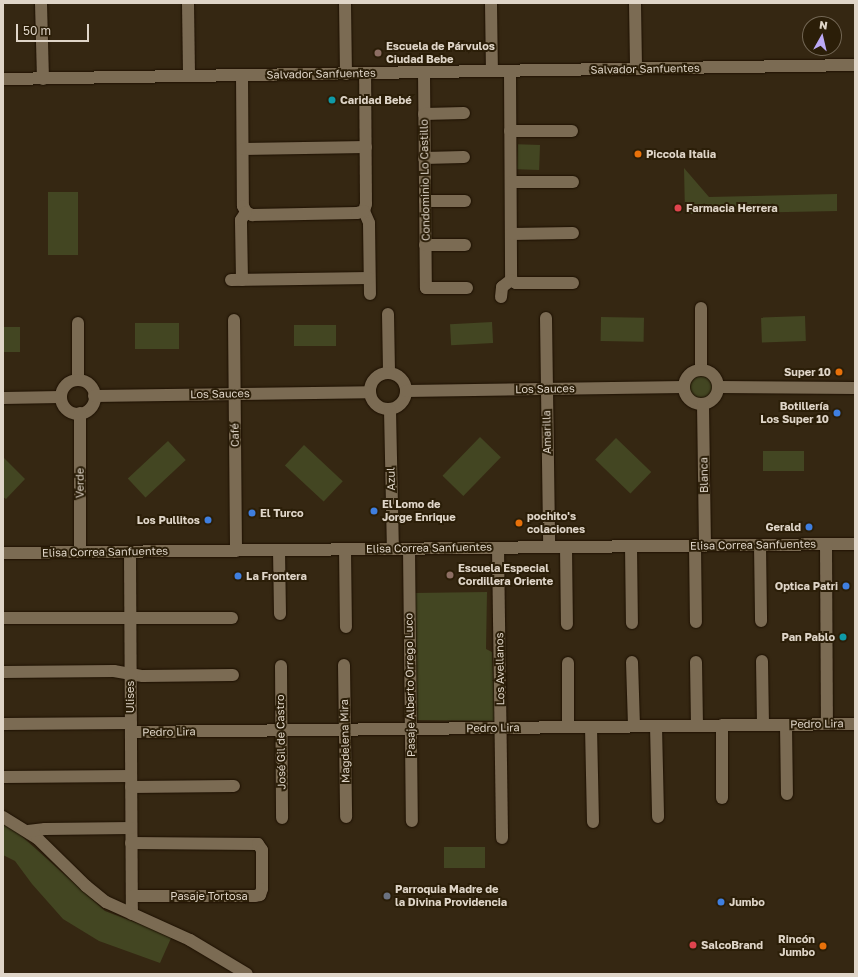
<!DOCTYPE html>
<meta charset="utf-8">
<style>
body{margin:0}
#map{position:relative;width:858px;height:977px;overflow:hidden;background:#352712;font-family:"Golos Text",sans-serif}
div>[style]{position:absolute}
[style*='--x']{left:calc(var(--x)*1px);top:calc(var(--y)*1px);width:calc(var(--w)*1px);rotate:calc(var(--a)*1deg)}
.green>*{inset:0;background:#434622;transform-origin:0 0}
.round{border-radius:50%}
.roads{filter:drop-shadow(0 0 1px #1d1000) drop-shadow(0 0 1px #1d1000)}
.minor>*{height:12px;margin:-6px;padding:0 6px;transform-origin:6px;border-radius:6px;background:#7b6b53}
.minor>.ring{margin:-6px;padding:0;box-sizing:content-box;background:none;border:12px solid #7b6b53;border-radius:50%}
.dots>*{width:11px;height:11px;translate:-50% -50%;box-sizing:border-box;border:2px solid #2b1e08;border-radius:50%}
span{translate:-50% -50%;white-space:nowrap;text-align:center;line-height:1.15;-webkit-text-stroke:4px #2b1e08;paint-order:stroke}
.poi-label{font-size:11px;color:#dfd5c8;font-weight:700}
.left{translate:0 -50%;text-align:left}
.right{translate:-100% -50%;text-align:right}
.street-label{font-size:11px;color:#dfd5c8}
.frame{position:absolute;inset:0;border:4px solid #dfd5c8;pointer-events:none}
.north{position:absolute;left:802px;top:16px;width:40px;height:40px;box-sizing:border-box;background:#2b1e08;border:1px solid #736755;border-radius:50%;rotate:8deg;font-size:11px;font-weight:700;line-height:16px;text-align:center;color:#dfd5c8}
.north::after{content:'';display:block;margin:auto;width:14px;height:18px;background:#bca9f5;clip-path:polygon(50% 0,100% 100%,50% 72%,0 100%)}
.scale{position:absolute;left:16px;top:24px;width:73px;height:18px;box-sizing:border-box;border:2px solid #dfd5c8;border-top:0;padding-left:5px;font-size:12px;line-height:14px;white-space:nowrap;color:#dfd5c8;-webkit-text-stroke:3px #2b1e08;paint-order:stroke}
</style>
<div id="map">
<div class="green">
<i style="left:540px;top:145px;width:25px;height:22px;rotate:92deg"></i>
<i style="clip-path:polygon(684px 168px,709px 197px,837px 194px,837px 211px,685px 214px)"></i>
<i style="left:48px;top:192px;width:30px;height:63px"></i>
<i style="left:805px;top:316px;width:25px;height:44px;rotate:88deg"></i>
<i style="left:601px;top:317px;width:43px;height:24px;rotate:1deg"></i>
<i style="left:492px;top:322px;width:21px;height:42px;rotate:87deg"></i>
<i style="left:135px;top:323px;width:44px;height:26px"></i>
<i style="left:294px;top:325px;width:42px;height:21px"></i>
<i style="left:3px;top:327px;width:17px;height:25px"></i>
<i class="round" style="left:686px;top:372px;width:30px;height:30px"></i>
<i style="left:480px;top:437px;width:29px;height:54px;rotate:44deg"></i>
<i style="left:616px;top:438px;width:49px;height:30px;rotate:44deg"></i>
<i style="left:168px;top:441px;width:26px;height:55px;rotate:47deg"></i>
<i style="left:304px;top:445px;width:53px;height:28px;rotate:43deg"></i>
<i style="left:763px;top:451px;width:41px;height:20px"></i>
<i style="clip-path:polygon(3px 457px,25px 479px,6px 499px,3px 497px)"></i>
<i style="clip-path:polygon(487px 592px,486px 649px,492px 652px,495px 721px,416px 720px,414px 593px)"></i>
<i style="clip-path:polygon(3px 824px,16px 831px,105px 911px,172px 936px,160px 963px,99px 941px,63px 919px,32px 884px,15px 861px,3px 855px)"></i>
<i style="left:444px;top:847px;width:41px;height:21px"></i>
</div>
<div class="roads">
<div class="minor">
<i style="--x:41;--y:3;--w:76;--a:88.5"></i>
<i style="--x:188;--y:3;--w:73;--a:89.2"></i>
<i style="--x:345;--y:3;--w:71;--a:89.2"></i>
<i style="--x:491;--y:3;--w:68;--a:89.2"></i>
<i style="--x:635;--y:3;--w:66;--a:89.1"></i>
<i style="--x:510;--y:71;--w:209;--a:89.7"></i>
<i style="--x:424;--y:72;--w:216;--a:89.5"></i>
<i style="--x:426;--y:288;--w:41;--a:0"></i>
<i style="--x:242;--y:75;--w:131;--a:89.6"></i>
<i style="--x:243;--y:206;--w:7;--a:63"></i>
<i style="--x:3;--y:79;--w:852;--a:-0.94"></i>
<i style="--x:424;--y:114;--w:40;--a:-1.4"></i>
<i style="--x:510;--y:131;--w:62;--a:0"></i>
<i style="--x:243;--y:149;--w:123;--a:-0.9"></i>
<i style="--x:424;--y:158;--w:40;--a:-1.4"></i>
<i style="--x:511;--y:182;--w:62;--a:0"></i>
<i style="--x:425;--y:201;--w:40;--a:0"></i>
<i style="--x:364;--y:211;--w:7;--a:-74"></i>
<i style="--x:366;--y:204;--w:131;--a:-90.4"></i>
<i style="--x:364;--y:211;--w:13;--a:67"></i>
<i style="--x:369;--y:223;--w:71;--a:89.2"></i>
<i style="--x:246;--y:212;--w:7;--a:27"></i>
<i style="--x:252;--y:215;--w:105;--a:-1.1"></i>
<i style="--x:357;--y:213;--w:7;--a:-16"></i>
<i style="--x:511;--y:234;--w:62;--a:-0.9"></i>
<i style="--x:425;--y:245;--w:40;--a:0"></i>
<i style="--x:231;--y:280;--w:138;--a:-0.8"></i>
<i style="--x:242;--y:280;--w:60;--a:-91"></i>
<i style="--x:241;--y:220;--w:9;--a:-58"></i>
<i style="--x:511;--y:280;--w:6;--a:31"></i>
<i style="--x:516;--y:283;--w:57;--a:0"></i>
<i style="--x:501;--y:297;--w:10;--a:-84"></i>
<i style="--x:502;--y:287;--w:11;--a:-38"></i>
<i style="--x:701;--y:308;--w:62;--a:90"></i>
<i style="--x:388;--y:314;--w:59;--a:89"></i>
<i style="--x:546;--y:318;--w:229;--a:89.2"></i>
<i style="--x:234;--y:320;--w:231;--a:89.5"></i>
<i style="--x:78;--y:323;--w:57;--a:90"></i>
<i class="ring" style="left:684px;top:370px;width:22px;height:22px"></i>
<i class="ring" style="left:370px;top:373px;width:24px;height:24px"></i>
<i class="ring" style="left:61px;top:380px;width:22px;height:22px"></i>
<i style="--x:718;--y:387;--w:137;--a:0.4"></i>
<i style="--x:406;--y:391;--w:278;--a:-0.8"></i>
<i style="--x:94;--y:396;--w:275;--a:-0.8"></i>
<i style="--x:3;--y:398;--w:58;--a:-1"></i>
<i style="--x:703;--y:404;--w:141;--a:89.2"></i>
<i style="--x:390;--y:410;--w:139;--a:88.8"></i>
<i style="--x:80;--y:413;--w:139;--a:90"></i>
<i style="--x:826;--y:544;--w:180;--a:89.7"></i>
<i style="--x:695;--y:545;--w:77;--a:89.3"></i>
<i style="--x:760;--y:545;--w:76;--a:89.2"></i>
<i style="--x:631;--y:546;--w:77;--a:89.3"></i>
<i style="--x:566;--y:547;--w:77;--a:89.3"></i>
<i style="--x:498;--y:548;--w:290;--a:89.2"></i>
<i style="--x:345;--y:549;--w:78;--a:89.3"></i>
<i style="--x:409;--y:549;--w:272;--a:89.4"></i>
<i style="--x:279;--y:550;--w:64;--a:89.1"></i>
<i style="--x:130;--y:552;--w:362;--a:89.7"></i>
<i style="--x:3;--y:553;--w:852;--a:-0.61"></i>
<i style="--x:3;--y:618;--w:229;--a:0"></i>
<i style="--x:762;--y:661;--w:64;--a:89.1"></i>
<i style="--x:632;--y:662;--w:64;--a:88.2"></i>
<i style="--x:696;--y:662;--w:64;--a:89.1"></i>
<i style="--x:568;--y:663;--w:64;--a:90"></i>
<i style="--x:344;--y:665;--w:152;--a:89.2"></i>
<i style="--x:281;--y:666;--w:152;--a:89.6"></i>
<i style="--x:3;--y:672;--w:111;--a:-0.5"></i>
<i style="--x:114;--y:671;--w:29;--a:10"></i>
<i style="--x:143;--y:676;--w:90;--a:-0.6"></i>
<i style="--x:3;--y:724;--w:128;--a:-0.4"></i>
<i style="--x:722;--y:725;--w:73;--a:90"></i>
<i style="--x:786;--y:725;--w:69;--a:89.2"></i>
<i style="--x:656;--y:726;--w:91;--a:88.7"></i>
<i style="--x:591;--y:727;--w:95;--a:88.8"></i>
<i style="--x:131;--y:732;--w:724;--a:-0.63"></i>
<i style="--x:3;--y:777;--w:128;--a:-0.4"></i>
<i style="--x:131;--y:787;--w:103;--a:-0.6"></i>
<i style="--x:3;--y:817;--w:40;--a:32"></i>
<i style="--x:37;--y:838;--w:69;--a:44.4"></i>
<i style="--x:86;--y:886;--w:26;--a:39"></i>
<i style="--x:106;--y:902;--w:92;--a:24.3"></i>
<i style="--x:190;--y:940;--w:66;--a:30.8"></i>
<i style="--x:28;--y:831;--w:17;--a:-7"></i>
<i style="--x:45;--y:829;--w:86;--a:-0.7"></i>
<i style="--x:131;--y:843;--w:127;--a:0.5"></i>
<i style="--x:258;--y:844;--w:7;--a:56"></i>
<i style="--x:262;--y:850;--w:39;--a:90"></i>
<i style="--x:262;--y:889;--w:6;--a:108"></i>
<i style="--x:260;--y:895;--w:5;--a:169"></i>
<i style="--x:255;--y:896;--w:123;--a:180"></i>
</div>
</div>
<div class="dots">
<i style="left:378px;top:53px;background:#8d6e63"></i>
<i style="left:332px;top:100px;background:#0f9aa8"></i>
<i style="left:638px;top:154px;background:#e8710a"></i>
<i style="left:678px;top:208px;background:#e0444e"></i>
<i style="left:839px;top:372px;background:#e8710a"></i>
<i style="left:837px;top:413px;background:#3f7fe0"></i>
<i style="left:374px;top:511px;background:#3f7fe0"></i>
<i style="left:252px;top:513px;background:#3f7fe0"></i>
<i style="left:208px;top:520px;background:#3f7fe0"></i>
<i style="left:519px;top:523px;background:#e8710a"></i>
<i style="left:809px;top:527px;background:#3f7fe0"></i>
<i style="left:450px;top:575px;background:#8d6e63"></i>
<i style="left:238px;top:576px;background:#3f7fe0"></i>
<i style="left:846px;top:586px;background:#3f7fe0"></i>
<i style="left:843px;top:637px;background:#0f9aa8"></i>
<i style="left:387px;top:896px;background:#6b7280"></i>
<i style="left:721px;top:902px;background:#3f7fe0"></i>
<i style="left:693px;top:945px;background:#e0444e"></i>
<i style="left:823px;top:946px;background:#e8710a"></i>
</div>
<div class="poi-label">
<span class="left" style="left:386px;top:53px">Escuela de Párvulos<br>Ciudad Bebe</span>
<span class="left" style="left:340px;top:100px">Caridad Bebé</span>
<span class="left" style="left:646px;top:154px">Piccola Italia</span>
<span class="left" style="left:686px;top:208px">Farmacia Herrera</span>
<span class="right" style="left:831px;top:372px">Super 10</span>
<span class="right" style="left:829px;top:413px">Botillería<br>Los Super 10</span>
<span class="left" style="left:382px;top:511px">El Lomo de<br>Jorge Enrique</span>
<span class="left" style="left:260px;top:513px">El Turco</span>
<span class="left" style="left:527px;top:523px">pochito's<br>colaciones</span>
<span class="right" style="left:200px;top:520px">Los Pullitos</span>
<span class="right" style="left:801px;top:527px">Gerald</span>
<span class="left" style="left:458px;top:575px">Escuela Especial<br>Cordillera Oriente</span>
<span class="left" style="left:246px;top:576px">La Frontera</span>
<span class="right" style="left:838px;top:586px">Optica Patri</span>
<span class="right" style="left:835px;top:637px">Pan Pablo</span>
<span class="left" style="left:395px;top:896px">Parroquia Madre de<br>la Divina Providencia</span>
<span class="left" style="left:729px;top:902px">Jumbo</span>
<span class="right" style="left:815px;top:946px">Rincón<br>Jumbo</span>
<span class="left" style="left:701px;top:945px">SalcoBrand</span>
</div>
<div class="street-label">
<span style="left:645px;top:69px;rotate:-1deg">Salvador Sanfuentes</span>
<span style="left:321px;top:74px;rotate:-1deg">Salvador Sanfuentes</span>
<span style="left:425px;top:180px;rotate:-91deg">Condominio Lo Castillo</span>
<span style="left:545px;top:389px;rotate:-1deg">Los Sauces</span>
<span style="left:220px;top:394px;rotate:-1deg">Los Sauces</span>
<span style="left:547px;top:432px;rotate:-91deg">Amarilla</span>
<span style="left:235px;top:435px;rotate:-91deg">Café</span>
<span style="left:704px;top:475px;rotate:-91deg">Blanca</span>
<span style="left:391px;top:479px;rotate:-91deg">Azul</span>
<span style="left:80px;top:483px;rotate:-90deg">Verde</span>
<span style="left:753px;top:545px;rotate:-1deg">Elisa Correa Sanfuentes</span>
<span style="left:429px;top:548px;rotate:-1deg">Elisa Correa Sanfuentes</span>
<span style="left:105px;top:552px;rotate:-1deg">Elisa Correa Sanfuentes</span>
<span style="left:500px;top:669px;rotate:-91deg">Los Avellanos</span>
<span style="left:410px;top:685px;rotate:-91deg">Pasaje Alberto Orrego Luco</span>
<span style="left:130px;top:697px;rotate:-90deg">Ulises</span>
<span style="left:817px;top:724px;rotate:-1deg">Pedro Lira</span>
<span style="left:493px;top:728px;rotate:-1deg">Pedro Lira</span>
<span style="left:169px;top:732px;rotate:-1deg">Pedro Lira</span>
<span style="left:345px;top:741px;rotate:-91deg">Magdelena Mira</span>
<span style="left:281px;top:742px;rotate:-91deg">José Gil de Castro</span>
<span style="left:209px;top:896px">Pasaje Tortosa</span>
</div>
<div class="frame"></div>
<div class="north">N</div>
<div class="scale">50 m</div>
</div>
